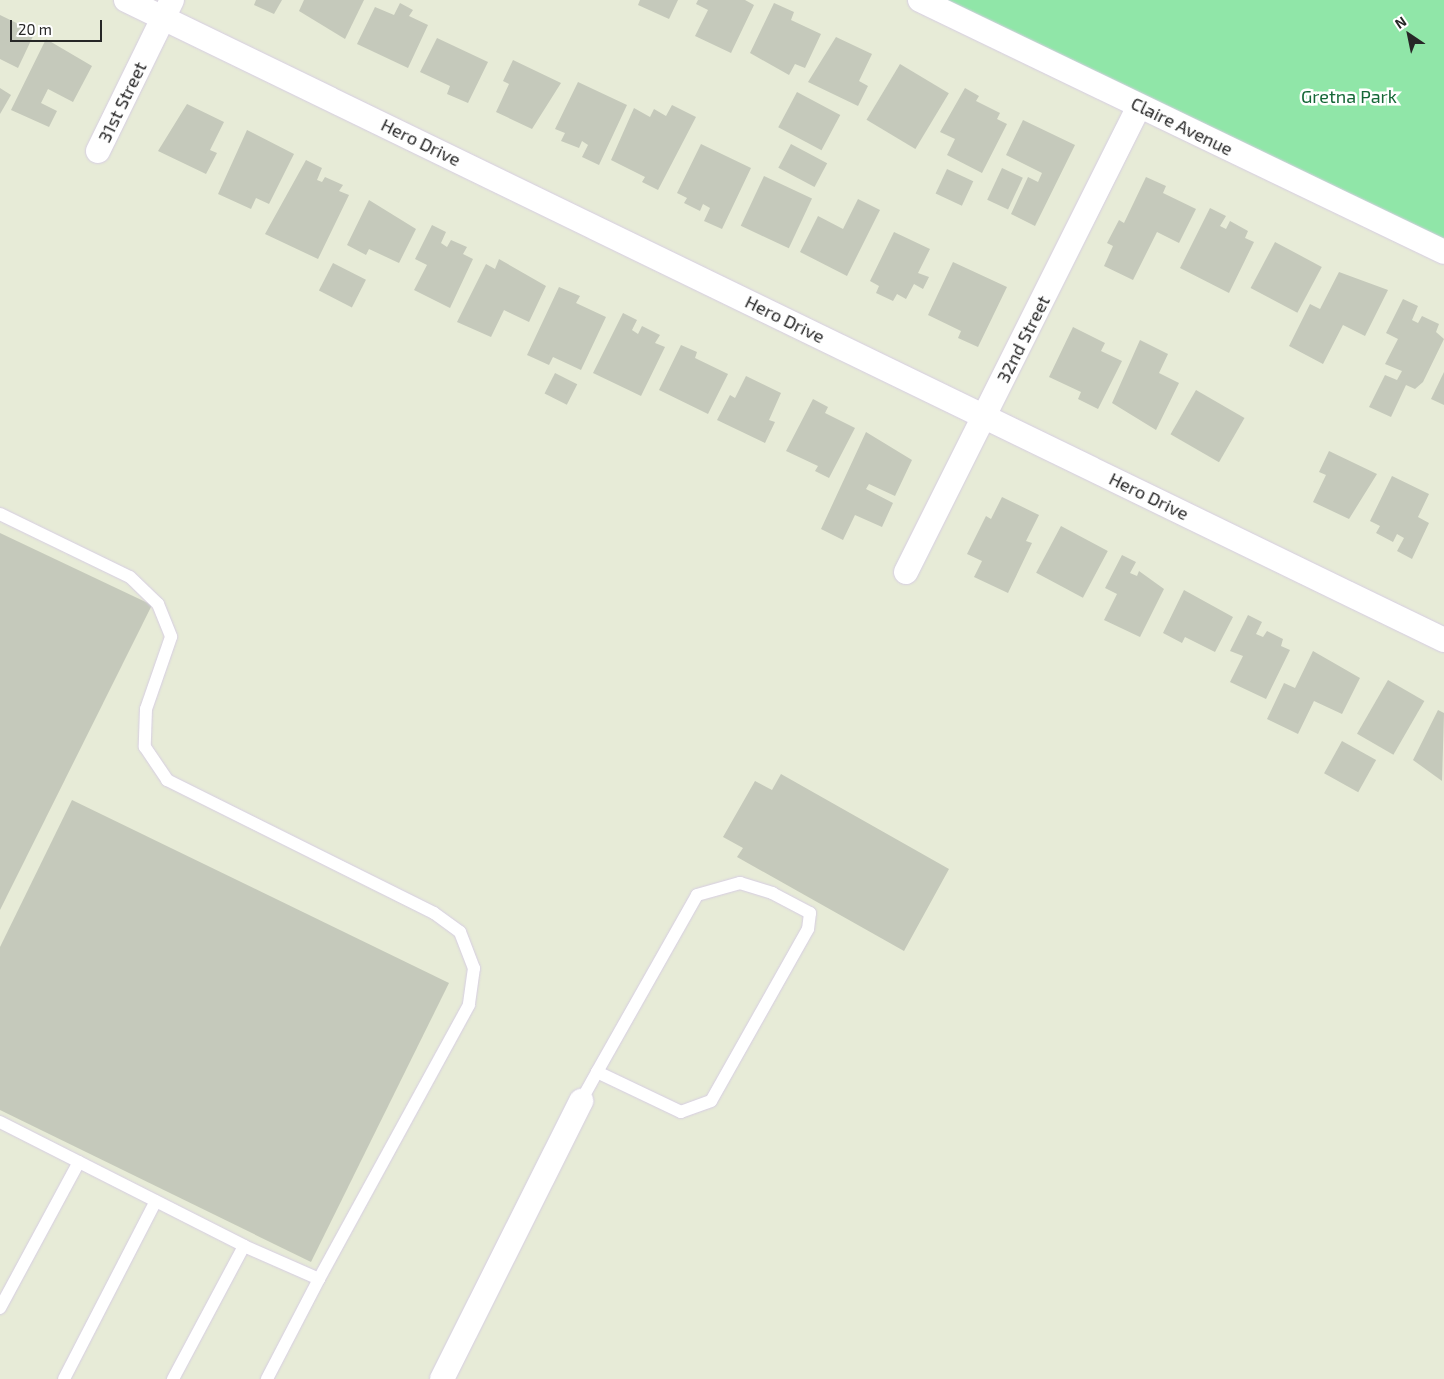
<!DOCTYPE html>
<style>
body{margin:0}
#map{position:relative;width:1444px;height:1379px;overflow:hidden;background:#e7ebd7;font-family:"Exo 2",sans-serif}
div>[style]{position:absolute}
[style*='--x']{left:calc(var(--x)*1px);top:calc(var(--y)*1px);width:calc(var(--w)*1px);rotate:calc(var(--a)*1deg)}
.green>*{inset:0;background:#90e6a8}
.building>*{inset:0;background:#c5c9bb;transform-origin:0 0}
.roads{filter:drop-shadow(0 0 1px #d6cde2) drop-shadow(0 0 1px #d6cde2)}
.lane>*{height:12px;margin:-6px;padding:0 6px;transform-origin:6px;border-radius:6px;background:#fff}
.street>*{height:24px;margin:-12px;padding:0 12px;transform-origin:12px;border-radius:12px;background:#fff}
span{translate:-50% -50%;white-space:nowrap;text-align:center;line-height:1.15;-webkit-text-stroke:5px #fff;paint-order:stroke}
.park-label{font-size:18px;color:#156737}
.street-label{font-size:18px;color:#272727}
.north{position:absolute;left:1384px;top:10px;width:50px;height:50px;-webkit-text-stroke:4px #fff;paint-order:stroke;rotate:326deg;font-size:14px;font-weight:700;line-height:20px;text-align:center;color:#272727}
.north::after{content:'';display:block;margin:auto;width:18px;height:22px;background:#272727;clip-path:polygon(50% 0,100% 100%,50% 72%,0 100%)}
.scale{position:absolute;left:10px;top:20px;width:92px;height:22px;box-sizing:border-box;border:2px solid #272727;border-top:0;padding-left:6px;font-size:15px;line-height:18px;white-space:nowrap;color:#272727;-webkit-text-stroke:4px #fff;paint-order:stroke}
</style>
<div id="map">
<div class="green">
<i style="clip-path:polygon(929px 0,1444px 0,1444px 247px)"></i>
</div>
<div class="building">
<i style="clip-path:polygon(256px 0,282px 0,274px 14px,254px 5px)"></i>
<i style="clip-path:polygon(304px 0,364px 0,345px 39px,299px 11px)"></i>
<i style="clip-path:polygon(640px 0,678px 0,669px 19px,638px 5px)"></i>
<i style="clip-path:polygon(698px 0,745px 0,754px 5px,731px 53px,695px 36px,708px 10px,696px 4px)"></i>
<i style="clip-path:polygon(400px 3px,413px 10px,409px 16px,428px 25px,408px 68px,357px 44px,375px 7px,394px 15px)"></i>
<i style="clip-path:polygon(774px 3px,794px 12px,791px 20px,821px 34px,805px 68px,795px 64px,789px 75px,750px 53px)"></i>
<i style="clip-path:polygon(0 15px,35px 32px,18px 68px,0 59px)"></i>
<i style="clip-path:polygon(836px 37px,872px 54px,859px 81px,868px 86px,858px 106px,808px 82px)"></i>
<i style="clip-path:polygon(437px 38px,488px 62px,468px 103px,447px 94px,450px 86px,420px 72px)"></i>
<i style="clip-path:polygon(46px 39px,92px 66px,73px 102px,48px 89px,41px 103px,57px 111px,49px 127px,11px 110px)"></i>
<i style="clip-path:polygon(513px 60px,561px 83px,532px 129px,496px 112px,509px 84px,503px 81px)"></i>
<i style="left:900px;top:64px;width:57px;height:65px;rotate:31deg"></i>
<i style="clip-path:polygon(578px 82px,627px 105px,599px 165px,582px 157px,588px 145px,582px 141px,579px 148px,561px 141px,565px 133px,555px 129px)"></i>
<i style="clip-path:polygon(0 88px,11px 95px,0 114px)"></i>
<i style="clip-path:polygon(965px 88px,979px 96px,976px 101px,1000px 113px,997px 119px,1007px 124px,982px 173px,947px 155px,955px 139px,940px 132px)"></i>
<i style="left:797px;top:92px;width:49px;height:40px;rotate:28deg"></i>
<i style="clip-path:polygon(187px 104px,224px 122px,210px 150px,217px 153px,206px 174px,158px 151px)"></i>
<i style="clip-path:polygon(672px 105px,696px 117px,658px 190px,642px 182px,645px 177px,611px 160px,634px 108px,650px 117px,654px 109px,666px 116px)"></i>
<i style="clip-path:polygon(1023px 120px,1075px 145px,1035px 226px,1011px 214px,1028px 177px,1038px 182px,1042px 173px,1006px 155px)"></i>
<i style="clip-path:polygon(247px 130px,294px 154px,269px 204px,256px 198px,251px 209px,218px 194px)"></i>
<i style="clip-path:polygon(701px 144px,751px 168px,722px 229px,704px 221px,710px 208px,703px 204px,700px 211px,684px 203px,687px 198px,677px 193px)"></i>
<i style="left:791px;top:144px;width:41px;height:27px;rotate:28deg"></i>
<i style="clip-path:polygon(306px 160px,322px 168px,317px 180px,322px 182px,325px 177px,343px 185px,339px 191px,349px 195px,318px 259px,265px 234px)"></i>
<i style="left:1002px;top:168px;width:23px;height:35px;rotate:25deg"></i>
<i style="left:947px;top:169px;width:29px;height:27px;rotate:25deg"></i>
<i style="left:764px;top:176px;width:53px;height:55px;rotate:25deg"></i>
<i style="clip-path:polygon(1146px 177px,1166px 186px,1163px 193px,1196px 209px,1179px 243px,1157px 232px,1133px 280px,1104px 266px,1113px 246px,1107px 243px,1119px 220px,1124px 223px)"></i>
<i style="clip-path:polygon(858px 199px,880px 210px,847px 276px,800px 252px,818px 216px,843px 229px)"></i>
<i style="clip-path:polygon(369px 200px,416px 229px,399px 263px,369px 249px,366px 255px,347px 245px)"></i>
<i style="clip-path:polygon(1210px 208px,1226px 216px,1220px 226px,1226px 229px,1230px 221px,1248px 231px,1245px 238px,1254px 242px,1229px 293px,1180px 268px)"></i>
<i style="clip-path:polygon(432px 225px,446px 232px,441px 243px,447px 247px,451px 240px,467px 247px,463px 254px,473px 259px,450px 308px,414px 290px,427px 265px,415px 259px)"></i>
<i style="clip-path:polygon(894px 232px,930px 249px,918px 273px,929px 277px,923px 289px,914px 284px,906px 299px,897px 294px,893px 301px,876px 293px,879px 286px,870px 281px)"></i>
<i style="left:1275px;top:242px;width:53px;height:52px;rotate:28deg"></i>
<i style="clip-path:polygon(499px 259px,546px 286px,529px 322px,504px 310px,491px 337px,457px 322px,486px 264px,495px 269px)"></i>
<i style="clip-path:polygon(953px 262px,1007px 287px,978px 347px,958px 338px,961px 331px,928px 315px)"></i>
<i style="left:333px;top:263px;width:37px;height:31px;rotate:27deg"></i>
<i style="clip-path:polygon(1339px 272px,1388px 290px,1365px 336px,1343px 325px,1323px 364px,1289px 346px,1310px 304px,1320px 309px)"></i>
<i style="clip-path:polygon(559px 287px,580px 296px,576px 303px,606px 317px,581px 370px,553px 357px,549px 365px,527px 355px)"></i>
<i style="clip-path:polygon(1403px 299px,1418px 306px,1412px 320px,1418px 323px,1422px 316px,1439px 324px,1436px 332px,1444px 339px,1423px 382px,1415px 389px,1406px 385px,1391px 417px,1369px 407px,1385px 375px,1397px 380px,1402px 371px,1385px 364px,1398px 339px,1386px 333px)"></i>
<i style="clip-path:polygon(623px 313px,637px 320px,632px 330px,638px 334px,642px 326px,660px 335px,655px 343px,665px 347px,641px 396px,593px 373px)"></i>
<i style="clip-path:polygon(1073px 327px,1105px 343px,1101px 351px,1122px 361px,1098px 409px,1078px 399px,1081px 392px,1049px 377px)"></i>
<i style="clip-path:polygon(1140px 340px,1168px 354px,1159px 373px,1179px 383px,1156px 430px,1112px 403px)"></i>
<i style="clip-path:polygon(681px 345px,697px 352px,695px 358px,728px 374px,708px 414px,659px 390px)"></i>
<i style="clip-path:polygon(1444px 372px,1444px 405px,1431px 399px)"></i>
<i style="left:555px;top:373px;width:25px;height:23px;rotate:27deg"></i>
<i style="clip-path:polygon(746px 376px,781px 393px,769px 420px,775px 422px,765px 443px,717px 420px,730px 395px,735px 398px)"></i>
<i style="left:1196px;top:390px;width:56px;height:51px;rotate:30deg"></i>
<i style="clip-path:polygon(813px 399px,828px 407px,825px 413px,855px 428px,829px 478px,815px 471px,818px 466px,786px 451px)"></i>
<i style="clip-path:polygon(866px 432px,912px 460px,895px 496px,869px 484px,866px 489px,893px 503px,882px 527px,855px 515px,843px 540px,821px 529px)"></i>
<i style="clip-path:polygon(1329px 451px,1377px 474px,1349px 519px,1313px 502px,1326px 475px,1319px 472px)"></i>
<i style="clip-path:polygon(1392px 476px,1429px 494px,1418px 517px,1429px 523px,1412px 559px,1397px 551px,1404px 538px,1397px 534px,1393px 542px,1376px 533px,1380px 526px,1370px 521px)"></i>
<i style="clip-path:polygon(1002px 497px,1039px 515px,1026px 541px,1032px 543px,1008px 593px,974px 577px,982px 561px,967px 554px,986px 516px,991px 519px)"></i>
<i style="left:1061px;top:526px;width:53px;height:53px;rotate:28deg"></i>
<i style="clip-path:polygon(0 533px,152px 605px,0 910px)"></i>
<i style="clip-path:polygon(1122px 555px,1136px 562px,1130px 573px,1137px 576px,1139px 571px,1164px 589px,1140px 637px,1104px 620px,1117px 594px,1105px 588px)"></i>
<i style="clip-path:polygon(1184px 590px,1233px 617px,1215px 652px,1185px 637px,1182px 643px,1163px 633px)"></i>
<i style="clip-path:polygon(1248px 615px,1262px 622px,1256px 634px,1263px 637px,1267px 631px,1283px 639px,1281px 646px,1290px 650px,1266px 699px,1230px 682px,1243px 656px,1230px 651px)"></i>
<i style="clip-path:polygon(1313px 651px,1360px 678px,1342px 714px,1314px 701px,1298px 734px,1267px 719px,1284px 683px,1295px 688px)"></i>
<i style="left:1388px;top:680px;width:42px;height:62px;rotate:30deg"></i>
<i style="clip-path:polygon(1438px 710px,1444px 713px,1442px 781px,1413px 760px)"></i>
<i style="left:1342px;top:741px;width:39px;height:37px;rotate:29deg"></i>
<i style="clip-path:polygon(781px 774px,949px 869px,904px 951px,737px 857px,743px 848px,723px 837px,755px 781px,772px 790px)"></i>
<i style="clip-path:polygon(72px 800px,449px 983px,311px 1262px,0 1110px,0 947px)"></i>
</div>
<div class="roads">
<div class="lane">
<i style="--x:0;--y:514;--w:144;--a:25.9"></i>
<i style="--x:130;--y:577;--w:39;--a:44"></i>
<i style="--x:158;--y:604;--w:35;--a:68"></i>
<i style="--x:171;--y:637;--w:76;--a:109.1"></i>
<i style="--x:146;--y:709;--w:38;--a:92"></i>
<i style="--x:145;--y:747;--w:40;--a:56"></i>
<i style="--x:167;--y:780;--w:298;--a:26.5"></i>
<i style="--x:434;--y:913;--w:32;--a:36"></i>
<i style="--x:460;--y:932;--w:39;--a:69"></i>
<i style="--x:474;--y:968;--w:37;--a:98"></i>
<i style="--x:469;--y:1005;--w:312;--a:118.7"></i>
<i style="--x:581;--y:1101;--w:33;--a:-61"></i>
<i style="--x:597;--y:1072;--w:203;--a:-60.5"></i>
<i style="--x:697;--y:895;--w:45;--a:-15.6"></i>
<i style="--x:740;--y:883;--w:34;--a:17"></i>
<i style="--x:772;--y:893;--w:43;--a:27.8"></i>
<i style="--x:810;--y:913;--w:16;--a:97"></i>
<i style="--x:808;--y:929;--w:197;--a:119.4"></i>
<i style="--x:711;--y:1101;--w:32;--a:160"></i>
<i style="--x:681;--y:1112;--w:93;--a:-154.5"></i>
<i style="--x:0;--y:1122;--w:274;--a:26.9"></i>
<i style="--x:244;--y:1246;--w:151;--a:118.1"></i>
<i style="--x:244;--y:1246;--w:82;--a:23.7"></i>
<i style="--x:319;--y:1279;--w:113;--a:117.5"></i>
<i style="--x:0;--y:1308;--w:166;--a:-61.6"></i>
<i style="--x:64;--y:1379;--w:200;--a:-62.7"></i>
</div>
<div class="street">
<i style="--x:126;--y:0;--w:1465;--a:25.9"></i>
<i style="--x:920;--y:0;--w:581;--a:25.68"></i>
<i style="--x:98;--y:151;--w:168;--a:-63.9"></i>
<i style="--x:906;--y:572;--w:521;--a:-63.43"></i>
<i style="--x:442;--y:1379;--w:311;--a:-63.4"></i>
</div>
</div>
<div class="park-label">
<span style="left:1349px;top:96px">Gretna Park</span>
</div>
<div class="street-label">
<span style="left:122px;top:102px;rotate:-64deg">31st Street</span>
<span style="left:1182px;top:126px;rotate:26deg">Claire Avenue</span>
<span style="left:421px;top:142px;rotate:26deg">Hero Drive</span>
<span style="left:785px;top:319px;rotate:26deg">Hero Drive</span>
<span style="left:1023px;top:339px;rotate:-63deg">32nd Street</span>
<span style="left:1149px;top:496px;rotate:26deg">Hero Drive</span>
</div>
<div class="north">N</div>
<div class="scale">20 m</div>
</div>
